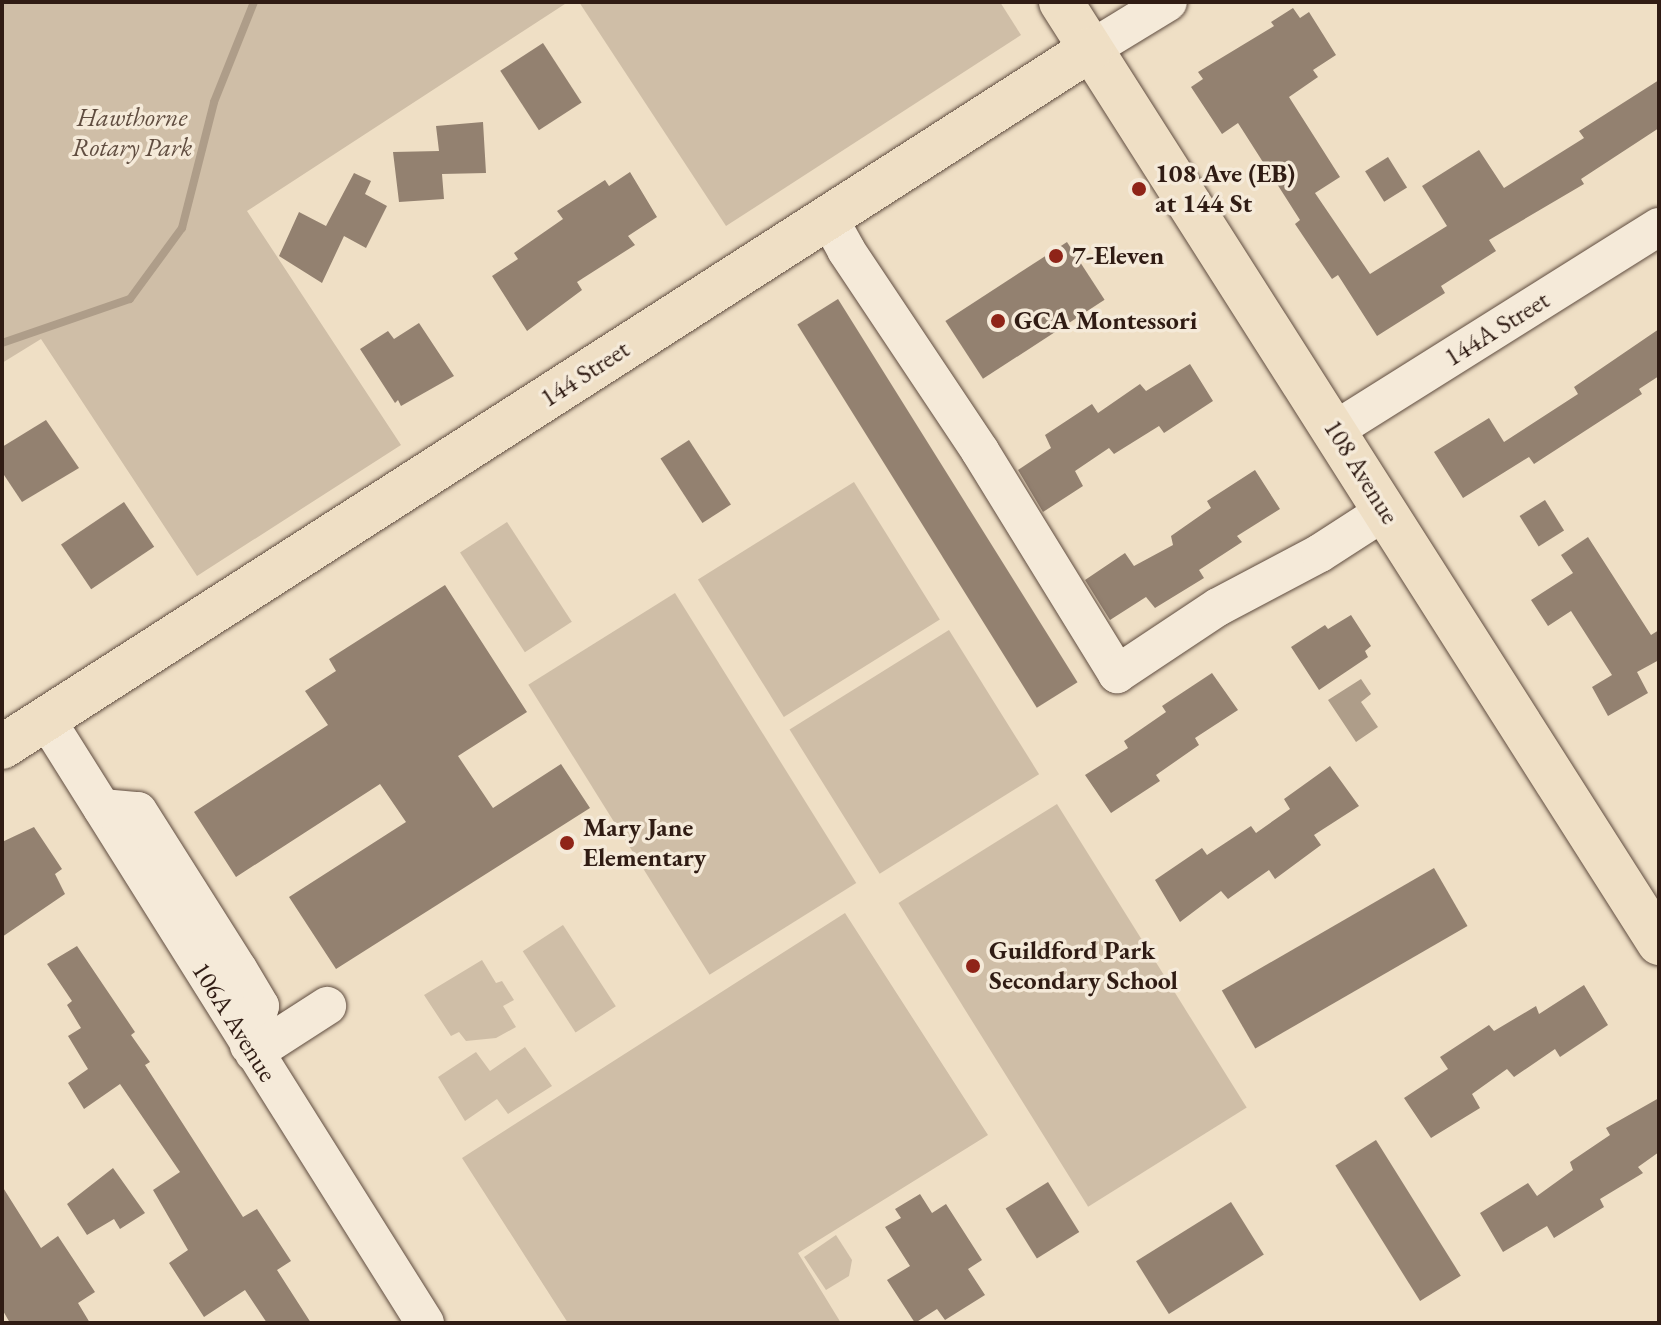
<!DOCTYPE html>
<style>
body{margin:0}
#map{position:relative;width:1661px;height:1325px;overflow:hidden;background:#efdfc5;font-family:"EB Garamond",serif}
div>[style]{position:absolute}
[style*='--x']{left:calc(var(--x)*1px);top:calc(var(--y)*1px);width:calc(var(--w)*1px);rotate:calc(var(--a)*1deg)}
.green>*{inset:0;background:#cfbea7;transform-origin:0 0}
.water>*{inset:0;background:#ae9d89}
.stream>*{height:8px;margin:-4px;padding:0 4px;transform-origin:4px;border-radius:4px;background:#ae9d89}
.building>*{inset:0;background:#938170;transform-origin:0 0}
.roads{filter:drop-shadow(0 0 2px #604d40) drop-shadow(0 0 2px #604d40)}
.minor>*{height:38px;margin:-19px;padding:0 19px;transform-origin:19px;border-radius:19px;background:#f5ead9}
.major>*{height:44px;margin:-22px;padding:0 22px;transform-origin:22px;border-radius:22px;background:#efdfc5}
.dots>*{width:22px;height:22px;translate:-50% -50%;box-sizing:border-box;border:4px solid #f5ead9;border-radius:50%}
span{translate:-50% -50%;white-space:nowrap;text-align:center;line-height:1.15;-webkit-text-stroke:7px #f5ead9;paint-order:stroke}
.park-label{font-size:26px;color:#604d40;font-style:italic}
.poi-label{font-size:26px;color:#301c14;font-weight:700}
.left{translate:0 -50%;text-align:left}
.street-label{font-size:26px;color:#301c14}
.frame{position:absolute;inset:0;border:4px solid #301c14;pointer-events:none}
</style>
<div id="map">
<div class="green">
<i style="clip-path:polygon(2px 2px,568px 2px,247px 211px,401px 445px,197px 576px,41px 339px,2px 363px)"></i>
<i style="clip-path:polygon(579px 2px,1000px 2px,1021px 35px,726px 226px)"></i>
<i style="left:854px;top:482px;width:162px;height:184px;rotate:58deg"></i>
<i style="left:507px;top:522px;width:119px;height:56px;rotate:57deg"></i>
<i style="left:675px;top:593px;width:342px;height:173px;rotate:58deg"></i>
<i style="left:949px;top:630px;width:170px;height:188px;rotate:58deg"></i>
<i style="left:1057px;top:804px;width:358px;height:187px;rotate:58deg"></i>
<i style="clip-path:polygon(845px 913px,988px 1135px,798px 1253px,841px 1323px,568px 1323px,462px 1158px)"></i>
<i style="left:563px;top:925px;width:97px;height:48px;rotate:57deg"></i>
<i style="clip-path:polygon(482px 960px,496px 983px,502px 981px,514px 1000px,503px 1006px,516px 1027px,496px 1038px,466px 1041px,459px 1032px,451px 1036px,424px 995px)"></i>
<i style="clip-path:polygon(525px 1047px,552px 1086px,508px 1114px,497px 1099px,465px 1121px,438px 1077px,476px 1052px,490px 1071px)"></i>
<i style="clip-path:polygon(836px 1235px,852px 1260px,849px 1276px,826px 1290px,804px 1257px)"></i>
</div>
<div class="water">
<i style="clip-path:polygon(1361px 679px,1371px 694px,1361px 702px,1378px 727px,1356px 742px,1328px 700px)"></i>
</div>
<div class="stream">
<i style="--x:2;--y:343;--w:135;--a:-19"></i>
<i style="--x:130;--y:299;--w:88;--a:-53.8"></i>
<i style="--x:182;--y:228;--w:130;--a:-75.7"></i>
<i style="--x:214;--y:102;--w:108;--a:-68.2"></i>
</div>
<div class="building">
<i style="clip-path:polygon(1293px 8px,1300px 18px,1309px 12px,1336px 55px,1313px 70px,1318px 77px,1289px 97px,1340px 177px,1315px 193px,1370px 274px,1447px 226px,1422px 186px,1479px 150px,1504px 188px,1584px 138px,1579px 131px,1659px 80px,1659px 128px,1581px 179px,1584px 184px,1489px 240px,1496px 251px,1441px 286px,1445px 293px,1377px 336px,1338px 275px,1332px 279px,1295px 224px,1300px 220px,1238px 123px,1222px 134px,1191px 87px,1203px 79px,1198px 72px,1274px 26px,1271px 22px)"></i>
<i style="left:543px;top:43px;width:71px;height:51px;rotate:57deg"></i>
<i style="clip-path:polygon(483px 122px,486px 173px,442px 174px,444px 199px,399px 202px,393px 152px,439px 151px,436px 126px)"></i>
<i style="left:1388px;top:157px;width:36px;height:27px;rotate:58deg"></i>
<i style="clip-path:polygon(630px 172px,657px 217px,628px 236px,635px 245px,577px 282px,582px 290px,527px 331px,492px 276px,518px 259px,514px 253px,563px 219px,557px 211px,605px 180px,609px 186px)"></i>
<i style="clip-path:polygon(354px 173px,371px 181px,365px 194px,387px 206px,366px 248px,344px 236px,322px 283px,279px 256px,299px 212px,326px 226px)"></i>
<i style="left:1067px;top:242px;width:69px;height:145px;rotate:57deg"></i>
<i style="left:838px;top:299px;width:452px;height:48px;rotate:58deg"></i>
<i style="clip-path:polygon(419px 323px,454px 376px,401px 406px,398px 400px,395px 403px,360px 349px,388px 331px,394px 339px)"></i>
<i style="clip-path:polygon(1659px 329px,1659px 376px,1639px 389px,1642px 394px,1534px 464px,1529px 457px,1463px 498px,1434px 452px,1489px 418px,1504px 442px,1578px 394px,1574px 387px)"></i>
<i style="clip-path:polygon(1190px 364px,1213px 401px,1164px 433px,1159px 426px,1114px 454px,1109px 448px,1075px 471px,1083px 486px,1043px 512px,1018px 470px,1051px 448px,1045px 435px,1092px 404px,1098px 413px,1140px 384px,1146px 391px)"></i>
<i style="clip-path:polygon(46px 420px,79px 468px,22px 502px,2px 472px,2px 447px)"></i>
<i style="left:689px;top:440px;width:77px;height:34px;rotate:57deg"></i>
<i style="clip-path:polygon(1255px 470px,1280px 509px,1237px 536px,1242px 542px,1199px 570px,1204px 578px,1155px 608px,1146px 597px,1110px 620px,1085px 580px,1125px 553px,1134px 566px,1173px 545px,1171px 536px,1211px 508px,1207px 501px)"></i>
<i style="left:1545px;top:500px;width:36px;height:30px;rotate:58deg"></i>
<i style="left:124px;top:502px;width:54px;height:76px;rotate:56deg"></i>
<i style="clip-path:polygon(1588px 537px,1651px 635px,1659px 630px,1659px 660px,1637px 672px,1648px 693px,1608px 716px,1592px 687px,1612px 675px,1571px 611px,1548px 626px,1531px 600px,1573px 573px,1561px 555px)"></i>
<i style="clip-path:polygon(445px 585px,527px 712px,458px 756px,493px 808px,561px 764px,590px 808px,336px 969px,289px 897px,406px 822px,380px 784px,236px 877px,194px 812px,328px 725px,305px 691px,336px 671px,329px 659px)"></i>
<i style="clip-path:polygon(1351px 615px,1371px 646px,1365px 651px,1368px 657px,1319px 690px,1291px 647px,1325px 625px,1328px 629px)"></i>
<i style="clip-path:polygon(1212px 673px,1238px 710px,1195px 738px,1199px 745px,1156px 775px,1160px 781px,1111px 813px,1085px 775px,1128px 748px,1124px 741px,1166px 712px,1162px 706px)"></i>
<i style="clip-path:polygon(1330px 766px,1359px 806px,1314px 835px,1321px 845px,1275px 879px,1269px 870px,1228px 899px,1221px 891px,1180px 922px,1155px 880px,1202px 848px,1207px 855px,1251px 826px,1256px 833px,1290px 809px,1284px 799px)"></i>
<i style="clip-path:polygon(34px 827px,62px 869px,55px 874px,65px 894px,2px 937px,2px 842px)"></i>
<i style="left:1434px;top:868px;width:67px;height:245px;rotate:60deg"></i>
<i style="clip-path:polygon(77px 946px,135px 1032px,131px 1035px,150px 1062px,145px 1065px,243px 1217px,257px 1209px,291px 1261px,277px 1270px,311px 1323px,267px 1323px,245px 1290px,204px 1317px,169px 1263px,188px 1250px,153px 1190px,180px 1172px,120px 1084px,84px 1109px,68px 1083px,88px 1069px,68px 1036px,81px 1028px,67px 1005px,72px 1001px,47px 964px)"></i>
<i style="clip-path:polygon(1584px 985px,1608px 1025px,1560px 1057px,1555px 1049px,1514px 1077px,1507px 1069px,1472px 1094px,1480px 1108px,1431px 1138px,1404px 1098px,1448px 1069px,1440px 1057px,1489px 1025px,1494px 1031px,1536px 1006px,1539px 1014px)"></i>
<i style="clip-path:polygon(1659px 1098px,1659px 1152px,1638px 1167px,1643px 1173px,1600px 1199px,1604px 1207px,1554px 1238px,1547px 1226px,1503px 1252px,1480px 1213px,1528px 1183px,1537px 1196px,1573px 1170px,1570px 1162px,1610px 1135px,1606px 1128px)"></i>
<i style="left:1376px;top:1140px;width:160px;height:48px;rotate:58deg"></i>
<i style="clip-path:polygon(113px 1168px,145px 1213px,120px 1229px,114px 1219px,87px 1235px,67px 1204px)"></i>
<i style="left:1048px;top:1182px;width:59px;height:50px;rotate:58deg"></i>
<i style="clip-path:polygon(2px 1186px,41px 1248px,58px 1236px,95px 1292px,78px 1303px,90px 1323px,10px 1323px,2px 1309px)"></i>
<i style="clip-path:polygon(920px 1194px,932px 1213px,946px 1204px,982px 1260px,968px 1269px,985px 1295px,945px 1320px,937px 1309px,915px 1323px,887px 1280px,910px 1266px,885px 1227px,901px 1218px,895px 1209px)"></i>
<i style="left:1231px;top:1202px;width:62px;height:112px;rotate:58deg"></i>
</div>
<div class="roads">
<div class="minor">
<i style="--x:1091;--y:49;--w:90;--a:-31.4"></i>
<i style="--x:828;--y:217;--w:38;--a:61"></i>
<i style="--x:846;--y:250;--w:242;--a:56.3"></i>
<i style="--x:980;--y:451;--w:262;--a:58.4"></i>
<i style="--x:1117;--y:674;--w:121;--a:-33.6"></i>
<i style="--x:1218;--y:607;--w:115;--a:-27.9"></i>
<i style="--x:1320;--y:553;--w:77;--a:-32.9"></i>
<i style="--x:1335;--y:430;--w:382;--a:-32.1"></i>
<i style="--x:46;--y:719;--w:713;--a:57.89"></i>
<i style="--x:102;--y:808;--w:36;--a:5"></i>
<i style="--x:138;--y:811;--w:187;--a:57.7"></i>
<i style="--x:238;--y:969;--w:43;--a:59.3"></i>
<i style="--x:260;--y:1006;--w:41;--a:105.8"></i>
<i style="--x:254;--y:1053;--w:87;--a:-32.8"></i>
</div>
<div class="major">
<i style="--x:1061;--y:2;--w:1115;--a:57.56"></i>
<i style="--x:2;--y:747;--w:1293;--a:-32.66"></i>
</div>
</div>
<div class="dots">
<i style="left:1139px;top:189px;background:#8f2418"></i>
<i style="left:1056px;top:256px;background:#8f2418"></i>
<i style="left:998px;top:321px;background:#8f2418"></i>
<i style="left:567px;top:843px;background:#8f2418"></i>
<i style="left:973px;top:966px;background:#8f2418"></i>
</div>
<div class="park-label">
<span style="left:132px;top:133px">Hawthorne<br>Rotary Park</span>
</div>
<div class="poi-label">
<span class="left" style="left:1155px;top:189px">108 Ave (EB)<br>at 144 St</span>
<span class="left" style="left:1072px;top:256px">7-Eleven</span>
<span class="left" style="left:1014px;top:321px">GCA Montessori</span>
<span class="left" style="left:583px;top:843px">Mary Jane<br>Elementary</span>
<span class="left" style="left:989px;top:966px">Guildford Park<br>Secondary School</span>
</div>
<div class="street-label">
<span style="left:1497px;top:329px;rotate:-32deg">144A Street</span>
<span style="left:585px;top:374px;rotate:-33deg">144 Street</span>
<span style="left:1361px;top:472px;rotate:58deg">108 Avenue</span>
<span style="left:234px;top:1022px;rotate:58deg">106A Avenue</span>
</div>
<div class="frame"></div>
</div>
